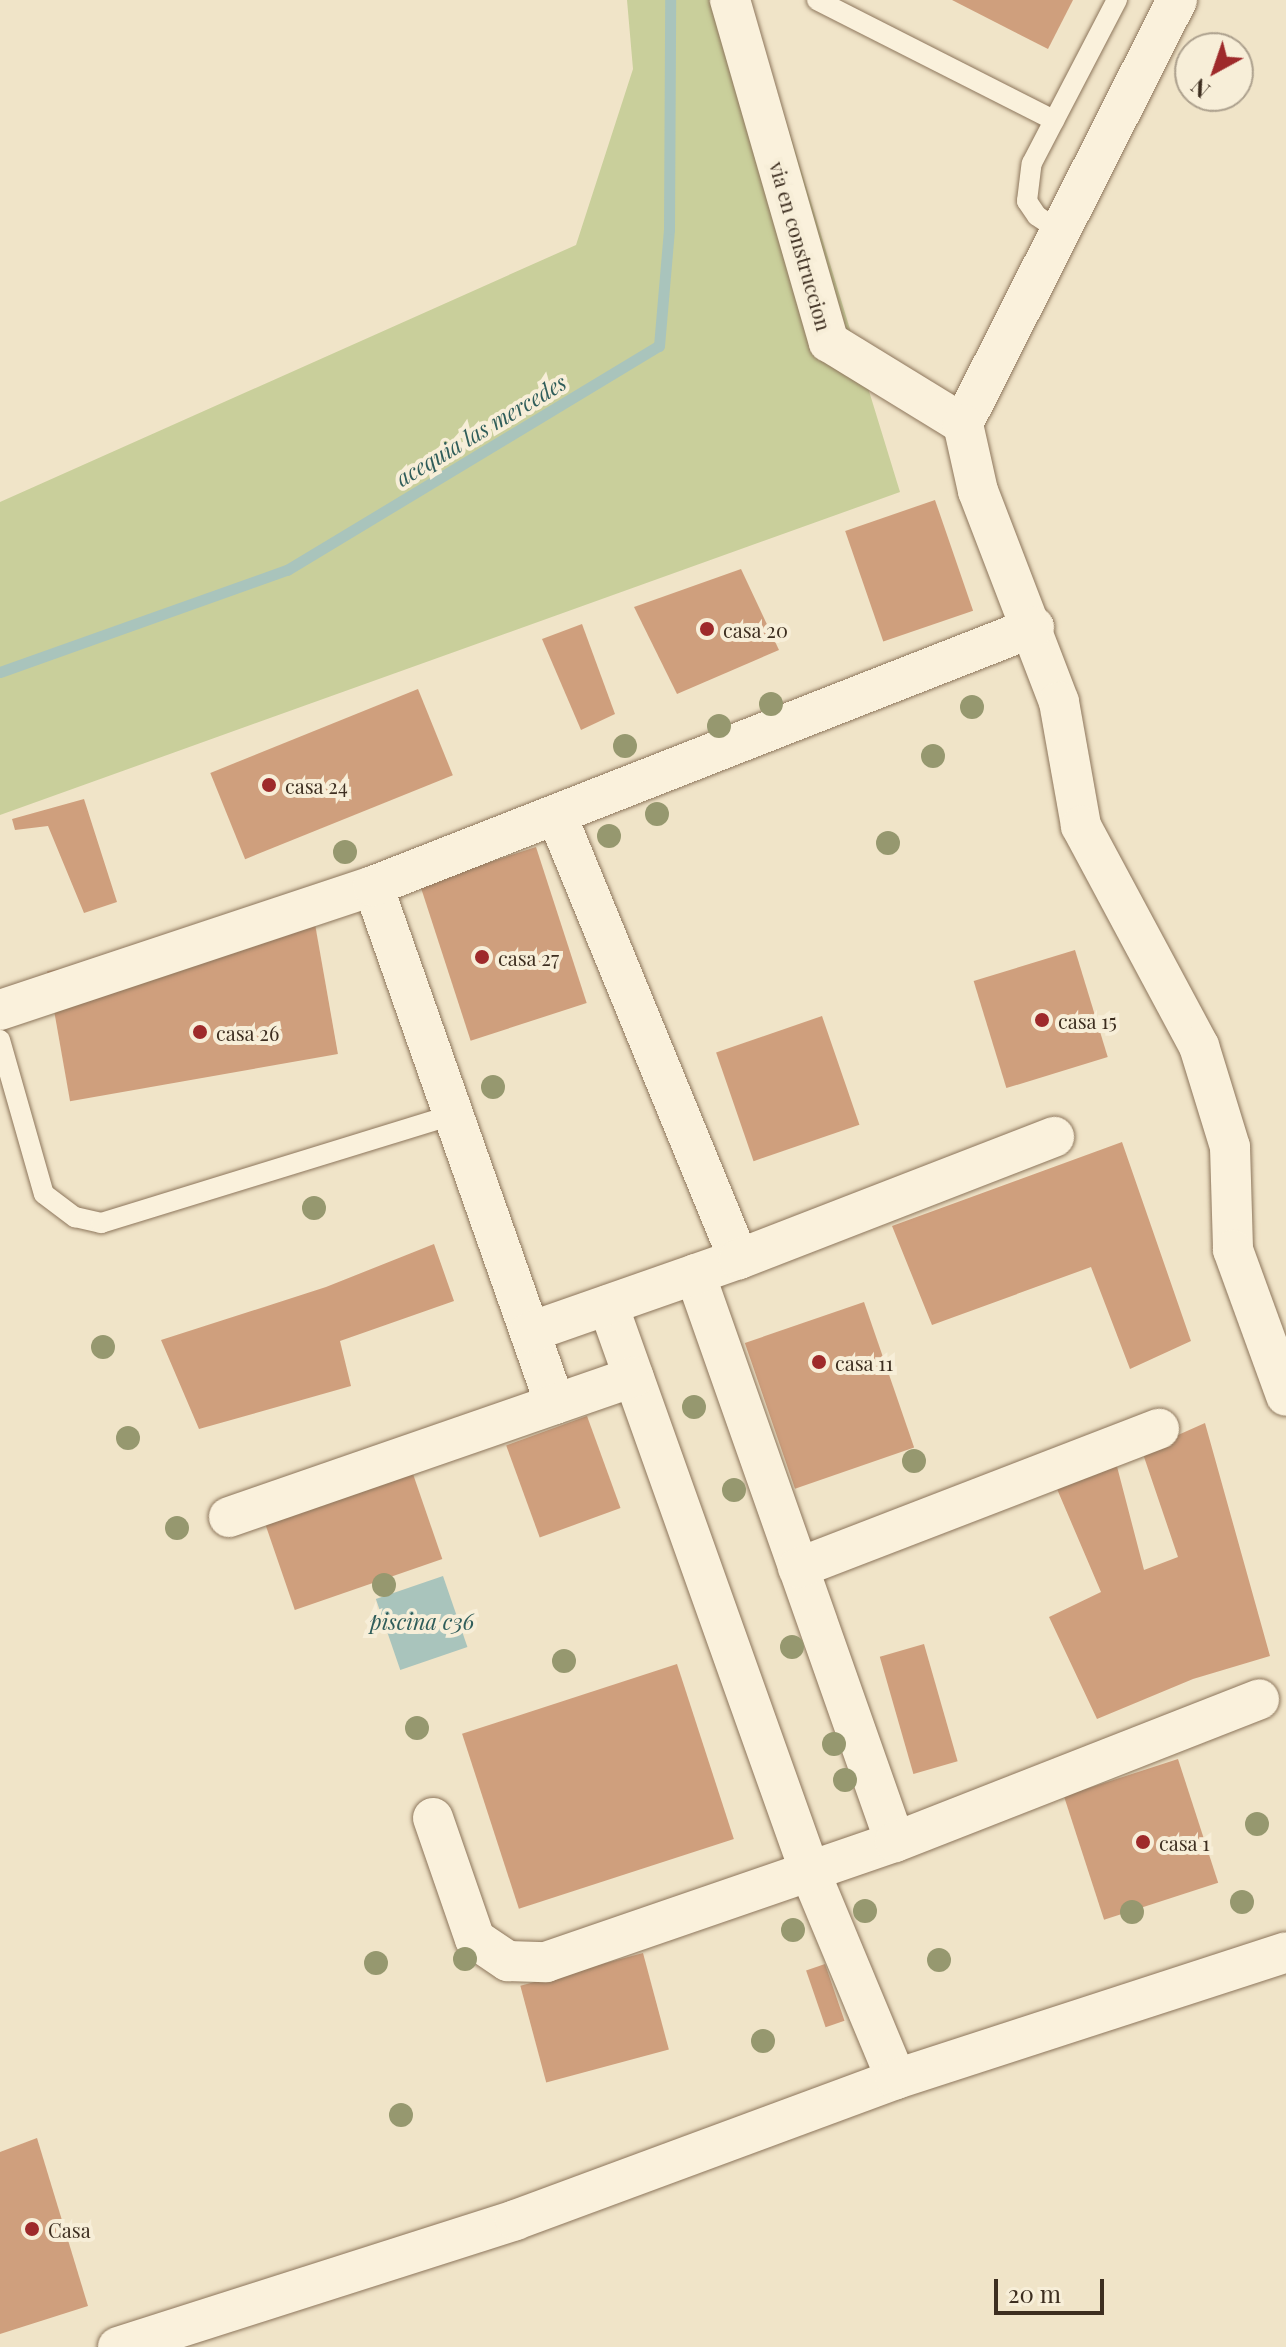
<!DOCTYPE html>
<style>
body{margin:0}
#map{position:relative;width:1286px;height:2347px;overflow:hidden;background:#f0e4c8;font-family:"Playfair Display",serif}
div>[style]{position:absolute}
[style*='--x']{left:calc(var(--x)*1px);top:calc(var(--y)*1px);width:calc(var(--w)*1px);rotate:calc(var(--a)*1deg)}
.green>*{inset:0;background:#c9cf9b}
.water>*{inset:0;background:#a9c4bc;transform-origin:0 0}
.stream>*{height:11px;margin:-5.5px;padding:0 5.5px;transform-origin:5.5px;border-radius:5.5px;background:#a9c4bc}
.building>*{inset:0;background:#cf9f7d;transform-origin:0 0}
.roads{filter:drop-shadow(0 0 2px #8d765c) drop-shadow(0 0 2px #8d765c)}
.service>*{height:20px;margin:-10px;padding:0 10px;transform-origin:10px;border-radius:10px;background:#faf1dc}
.minor>*{height:40px;margin:-20px;padding:0 20px;transform-origin:20px;border-radius:20px;background:#faf1dc}
.trees>*{width:24px;height:24px;margin:-12px;border-radius:50%;background:#96986f}
.dots>*{width:22px;height:22px;translate:-50% -50%;box-sizing:border-box;border:4px solid #f7eed8;border-radius:50%}
span{translate:-50% -50%;white-space:nowrap;text-align:center;line-height:1.15;-webkit-text-stroke:8px #f7eed8;paint-order:stroke}
.street-label{font-size:20px;color:#3d2e20}
.poi-label{font-size:20px;color:#3d2e20}
.left{translate:0 -50%;text-align:left}
.water-label{font-size:22px;color:#2f5d5a;font-style:italic}
.north{position:absolute;left:1174px;top:32px;width:80px;height:80px;box-sizing:border-box;background:#f7eed8;border:2px solid #ada18e;border-radius:50%;rotate:220deg;font-size:22px;font-weight:700;line-height:32px;text-align:center;color:#3d2e20}
.north::after{content:'';display:block;margin:auto;width:28px;height:36px;background:#9e2a2b;clip-path:polygon(50% 0,100% 100%,50% 72%,0 100%)}
.scale{position:absolute;left:994px;top:2279px;width:110px;height:36px;box-sizing:border-box;border:4px solid #3d2e20;border-top:0;padding-left:10px;font-size:24px;line-height:28px;white-space:nowrap;color:#3d2e20;-webkit-text-stroke:6px #f7eed8;paint-order:stroke}
</style>
<div id="map">
<div class="green">
<i style="clip-path:polygon(627px 0,749px 0,900px 492px,0 815px,0 502px,576px 245px,633px 69px)"></i>
</div>
<div class="water">
<i style="left:443px;top:1576px;width:75px;height:71px;rotate:71deg"></i>
</div>
<div class="stream">
<i style="--x:0;--y:672;--w:305;--a:-19.6"></i>
<i style="--x:287;--y:570;--w:434;--a:-31.1"></i>
<i style="--x:659;--y:346;--w:117;--a:-85.1"></i>
<i style="--x:669;--y:229;--w:229;--a:-89.7"></i>
</div>
<div class="building">
<i style="clip-path:polygon(952px 0,1073px 0,1048px 49px)"></i>
<i style="left:935px;top:500px;width:117px;height:95px;rotate:71deg"></i>
<i style="clip-path:polygon(741px 569px,779px 650px,677px 694px,634px 607px)"></i>
<i style="clip-path:polygon(582px 624px,615px 714px,581px 730px,542px 639px)"></i>
<i style="left:418px;top:689px;width:93px;height:224px;rotate:68deg"></i>
<i style="clip-path:polygon(84px 799px,117px 902px,84px 913px,48px 826px,15px 830px,12px 819px)"></i>
<i style="left:536px;top:847px;width:164px;height:122px;rotate:72deg"></i>
<i style="left:315px;top:924px;width:132px;height:272px;rotate:80deg"></i>
<i style="left:1075px;top:950px;width:112px;height:106px;rotate:73deg"></i>
<i style="left:822px;top:1016px;width:115px;height:112px;rotate:71deg"></i>
<i style="clip-path:polygon(1122px 1142px,1191px 1341px,1130px 1369px,1091px 1267px,932px 1325px,892px 1226px)"></i>
<i style="clip-path:polygon(434px 1244px,454px 1301px,340px 1341px,351px 1386px,199px 1429px,161px 1340px,326px 1287px)"></i>
<i style="left:864px;top:1302px;width:154px;height:126px;rotate:71deg"></i>
<i style="left:587px;top:1416px;width:98px;height:86px;rotate:70deg"></i>
<i style="clip-path:polygon(1205px 1423px,1270px 1656px,1193px 1679px,1097px 1719px,1049px 1617px,1101px 1592px,1054px 1482px,1114px 1455px,1144px 1570px,1178px 1557px,1142px 1451px)"></i>
<i style="left:413px;top:1474px;width:90px;height:156px;rotate:71deg"></i>
<i style="left:924px;top:1644px;width:122px;height:46px;rotate:74deg"></i>
<i style="left:677px;top:1664px;width:184px;height:226px;rotate:72deg"></i>
<i style="left:1178px;top:1759px;width:130px;height:120px;rotate:72deg"></i>
<i style="left:643px;top:1953px;width:100px;height:127px;rotate:75deg"></i>
<i style="left:825px;top:1964px;width:60px;height:20px;rotate:71deg"></i>
<i style="clip-path:polygon(37px 2138px,88px 2306px,0 2334px,0 2152px)"></i>
</div>
<div class="roads">
<div class="service">
<i style="--x:817;--y:0;--w:266;--a:26.9"></i>
<i style="--x:1058;--y:230;--w:25;--a:-146"></i>
<i style="--x:1037;--y:216;--w:18;--a:-124"></i>
<i style="--x:1027;--y:201;--w:38;--a:-83"></i>
<i style="--x:1032;--y:163;--w:184;--a:-62.5"></i>
<i style="--x:0;--y:1040;--w:160;--a:74.1"></i>
<i style="--x:44;--y:1194;--w:39;--a:37"></i>
<i style="--x:75;--y:1217;--w:27;--a:13"></i>
<i style="--x:101;--y:1223;--w:368;--a:-17.1"></i>
</div>
<div class="minor">
<i style="--x:730;--y:0;--w:356;--a:73.9"></i>
<i style="--x:829;--y:342;--w:157;--a:31.5"></i>
<i style="--x:1177;--y:0;--w:475;--a:116.8"></i>
<i style="--x:963;--y:424;--w:69;--a:77.4"></i>
<i style="--x:978;--y:491;--w:226;--a:69"></i>
<i style="--x:1059;--y:702;--w:126;--a:79.9"></i>
<i style="--x:1081;--y:826;--w:250;--a:61.8"></i>
<i style="--x:1199;--y:1046;--w:106;--a:72.9"></i>
<i style="--x:1230;--y:1147;--w:103;--a:88.3"></i>
<i style="--x:1233;--y:1250;--w:155;--a:70"></i>
<i style="--x:557;--y:816;--w:479;--a:67.7"></i>
<i style="--x:373;--y:886;--w:549;--a:70.64"></i>
<i style="--x:0;--y:1010;--w:393;--a:-18.4"></i>
<i style="--x:373;--y:886;--w:710;--a:-21.4"></i>
<i style="--x:695;--y:1274;--w:602;--a:70.6"></i>
<i style="--x:608;--y:1305;--w:602;--a:70.39"></i>
<i style="--x:810;--y:1872;--w:224;--a:67.4"></i>
<i style="--x:530;--y:1332;--w:221;--a:-19.3"></i>
<i style="--x:739;--y:1259;--w:338;--a:-21.2"></i>
<i style="--x:229;--y:1517;--w:428;--a:-19.1"></i>
<i style="--x:798;--y:1568;--w:387;--a:-21.1"></i>
<i style="--x:433;--y:1818;--w:128;--a:70.9"></i>
<i style="--x:475;--y:1939;--w:40;--a:34"></i>
<i style="--x:508;--y:1961;--w:38;--a:2"></i>
<i style="--x:546;--y:1962;--w:369;--a:-19"></i>
<i style="--x:895;--y:1842;--w:391;--a:-21.4"></i>
<i style="--x:118;--y:2347;--w:417;--a:-17.7"></i>
<i style="--x:515;--y:2220;--w:406;--a:-20.3"></i>
<i style="--x:896;--y:2079;--w:410;--a:-18"></i>
</div>
</div>
<div class="trees">
<i style="left:771px;top:704px"></i>
<i style="left:972px;top:707px"></i>
<i style="left:719px;top:726px"></i>
<i style="left:625px;top:746px"></i>
<i style="left:933px;top:756px"></i>
<i style="left:657px;top:814px"></i>
<i style="left:609px;top:836px"></i>
<i style="left:888px;top:843px"></i>
<i style="left:345px;top:852px"></i>
<i style="left:493px;top:1087px"></i>
<i style="left:314px;top:1208px"></i>
<i style="left:103px;top:1347px"></i>
<i style="left:694px;top:1407px"></i>
<i style="left:128px;top:1438px"></i>
<i style="left:914px;top:1461px"></i>
<i style="left:734px;top:1490px"></i>
<i style="left:177px;top:1528px"></i>
<i style="left:384px;top:1585px"></i>
<i style="left:792px;top:1647px"></i>
<i style="left:564px;top:1661px"></i>
<i style="left:417px;top:1728px"></i>
<i style="left:834px;top:1744px"></i>
<i style="left:845px;top:1780px"></i>
<i style="left:1257px;top:1824px"></i>
<i style="left:1242px;top:1902px"></i>
<i style="left:865px;top:1911px"></i>
<i style="left:1132px;top:1912px"></i>
<i style="left:793px;top:1930px"></i>
<i style="left:465px;top:1959px"></i>
<i style="left:939px;top:1960px"></i>
<i style="left:376px;top:1963px"></i>
<i style="left:763px;top:2041px"></i>
<i style="left:401px;top:2115px"></i>
</div>
<div class="dots">
<i style="left:707px;top:629px;background:#9e2a2b"></i>
<i style="left:269px;top:785px;background:#9e2a2b"></i>
<i style="left:482px;top:957px;background:#9e2a2b"></i>
<i style="left:1042px;top:1020px;background:#9e2a2b"></i>
<i style="left:200px;top:1032px;background:#9e2a2b"></i>
<i style="left:819px;top:1362px;background:#9e2a2b"></i>
<i style="left:1143px;top:1842px;background:#9e2a2b"></i>
<i style="left:32px;top:2229px;background:#9e2a2b"></i>
</div>
<div class="street-label">
<span style="left:801px;top:246px;rotate:74deg">via en construccion</span>
</div>
<div class="poi-label">
<span class="left" style="left:723px;top:629px">casa 20</span>
<span class="left" style="left:285px;top:785px">casa 24</span>
<span class="left" style="left:498px;top:957px">casa 27</span>
<span class="left" style="left:1058px;top:1020px">casa 15</span>
<span class="left" style="left:216px;top:1032px">casa 26</span>
<span class="left" style="left:835px;top:1362px">casa 11</span>
<span class="left" style="left:1159px;top:1842px">casa 1</span>
<span class="left" style="left:48px;top:2229px">Casa</span>
</div>
<div class="water-label">
<span style="left:481px;top:430px;rotate:-31deg">acequia las mercedes</span>
<span style="left:422px;top:1622px">piscina c36</span>
</div>
<div class="north">N</div>
<div class="scale">20 m</div>
</div>
